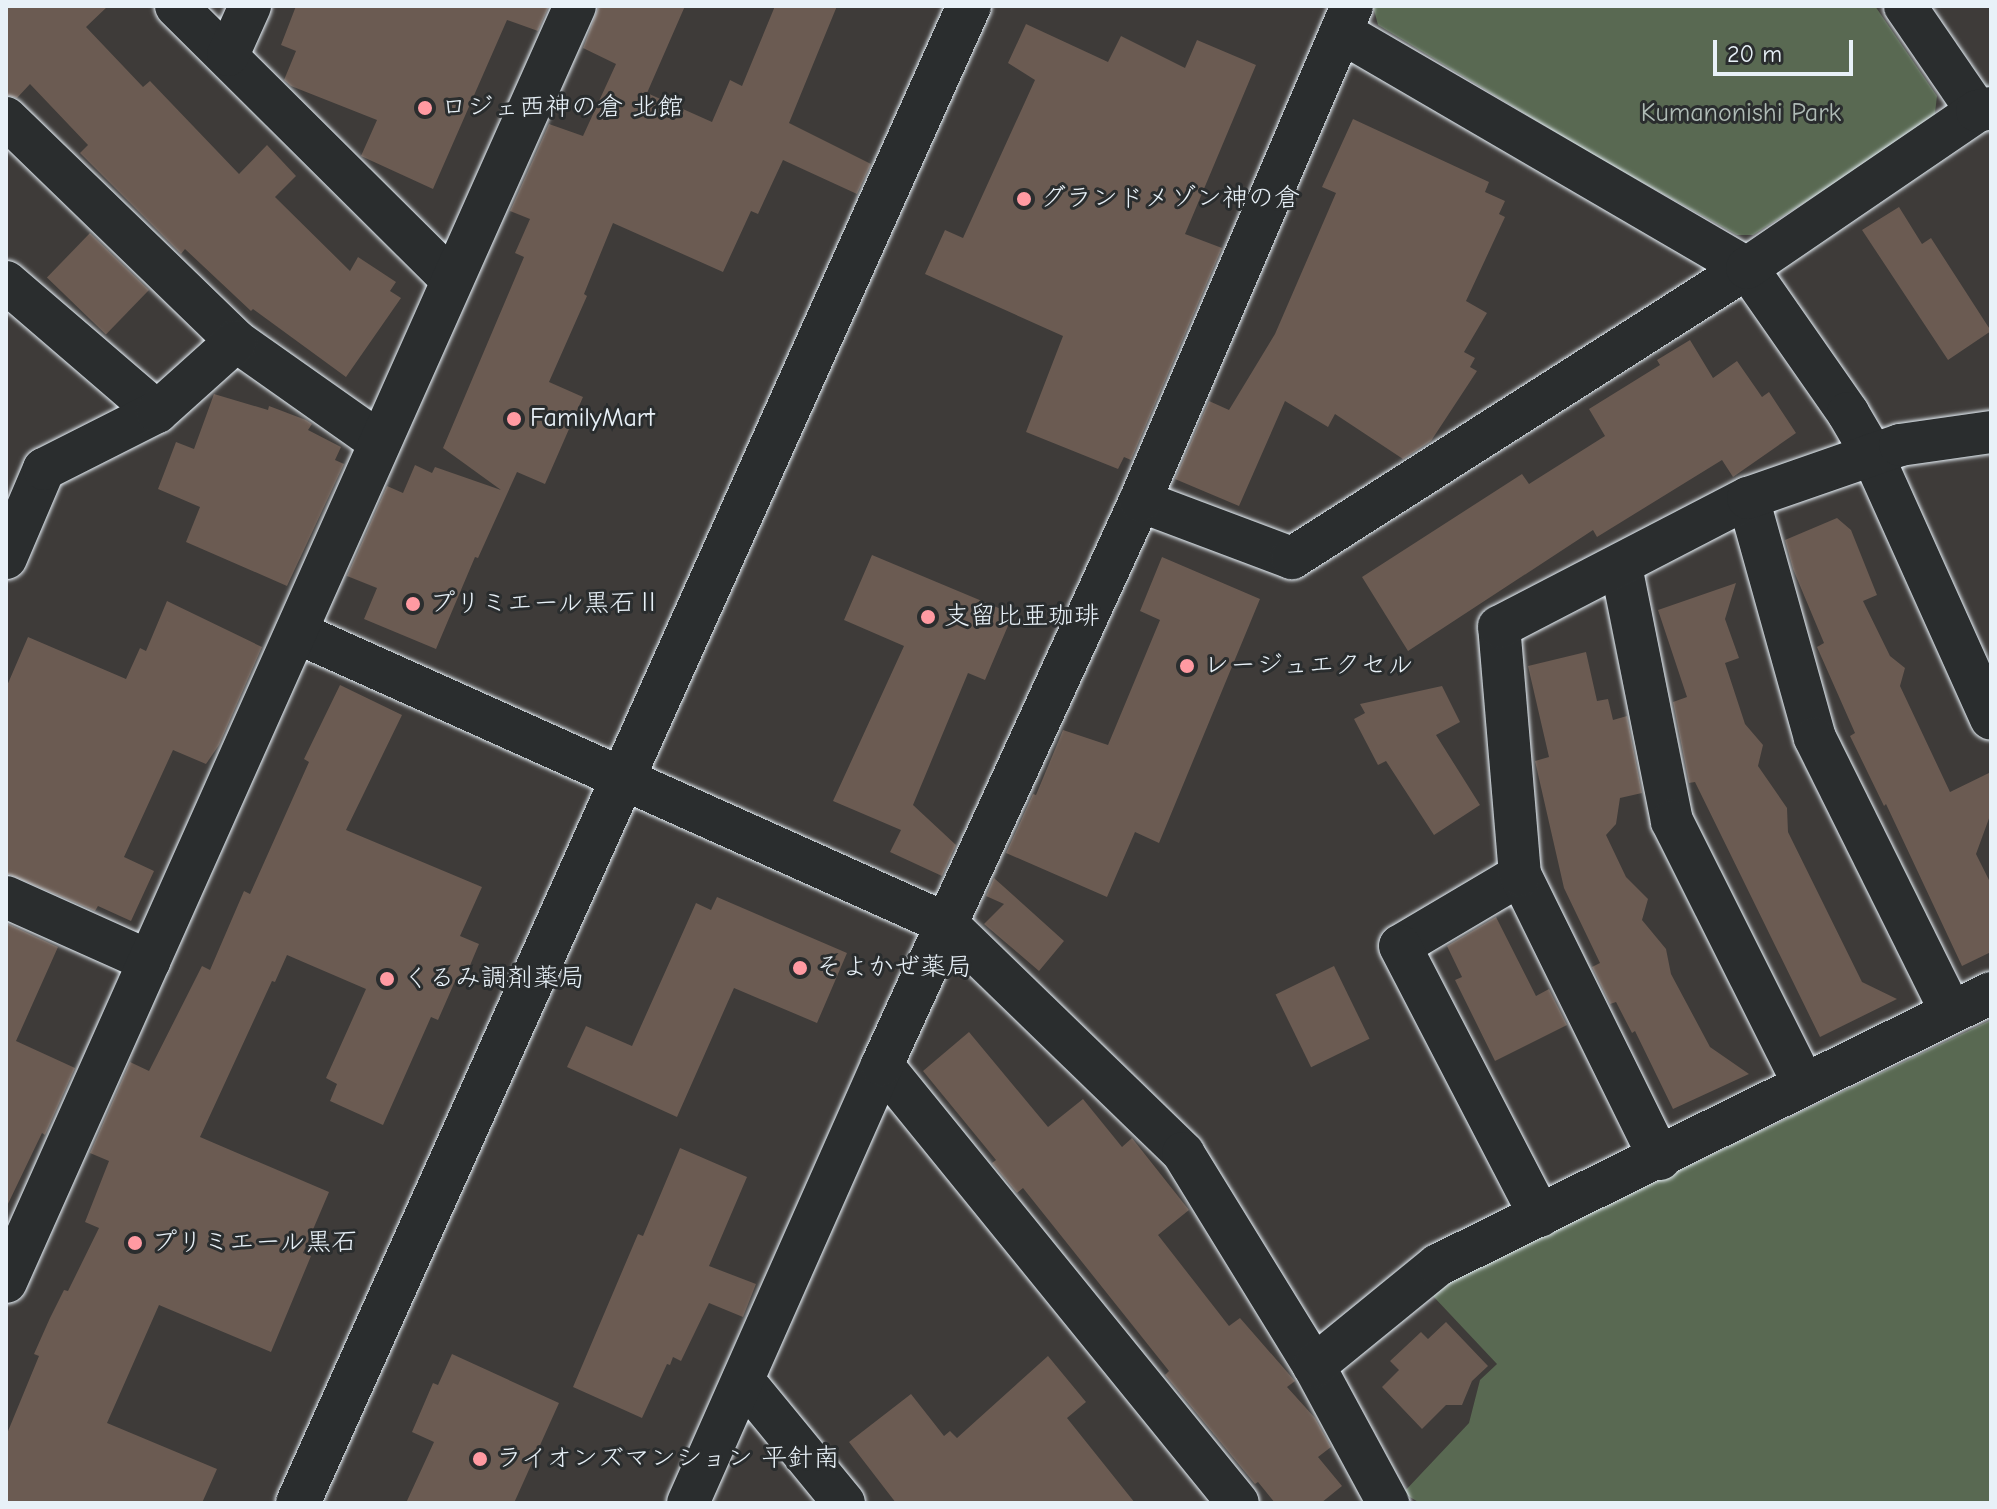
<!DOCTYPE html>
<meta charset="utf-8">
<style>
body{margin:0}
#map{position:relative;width:1997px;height:1509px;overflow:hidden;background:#3e3b39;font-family:"Comic Neue","Klee One",sans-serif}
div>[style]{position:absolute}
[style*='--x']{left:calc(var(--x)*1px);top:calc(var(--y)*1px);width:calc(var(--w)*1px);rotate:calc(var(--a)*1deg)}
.green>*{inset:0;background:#596952}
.building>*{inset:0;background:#6b5b52;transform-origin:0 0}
.roads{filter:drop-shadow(0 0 2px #e8f1f8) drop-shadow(0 0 2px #e8f1f8)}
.street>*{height:42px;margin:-21px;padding:0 21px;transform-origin:21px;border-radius:21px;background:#2a2d2e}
.secondary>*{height:44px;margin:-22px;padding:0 22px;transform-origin:22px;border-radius:22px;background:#2a2d2e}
.dots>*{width:22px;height:22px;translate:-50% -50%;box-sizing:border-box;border:4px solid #2a2d2e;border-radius:50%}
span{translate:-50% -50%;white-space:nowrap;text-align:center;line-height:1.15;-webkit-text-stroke:6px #2a2d2e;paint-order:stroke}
.poi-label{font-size:26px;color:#e8f1f8}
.left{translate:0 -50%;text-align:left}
.park-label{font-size:26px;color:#afbbb6}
.frame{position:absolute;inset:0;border:8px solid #e8f1f8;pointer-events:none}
.scale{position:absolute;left:1713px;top:40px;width:140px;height:36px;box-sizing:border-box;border:4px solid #e8f1f8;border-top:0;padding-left:10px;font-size:24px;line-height:28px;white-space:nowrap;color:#e8f1f8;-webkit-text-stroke:6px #2a2d2e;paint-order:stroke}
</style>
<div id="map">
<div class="green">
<i style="clip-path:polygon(1373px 6px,1875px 6px,1937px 96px,1934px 121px,1753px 235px,1737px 235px,1595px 156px,1378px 25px)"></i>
<i style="clip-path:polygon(1991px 1020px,1991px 1503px,1420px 1503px,1403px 1493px,1469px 1423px,1480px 1380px,1497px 1364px,1433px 1296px,1452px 1280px)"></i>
</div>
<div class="building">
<i style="clip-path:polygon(6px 6px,108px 6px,86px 27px,143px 87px,150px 81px,239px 174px,267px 145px,296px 176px,275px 197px,350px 271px,358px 257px,396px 282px,390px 291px,401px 298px,346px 377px,253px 309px,251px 311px,185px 249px,181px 254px,80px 153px,88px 145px,30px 84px,17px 98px,6px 95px)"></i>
<i style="clip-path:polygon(296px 6px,549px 6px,538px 31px,507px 20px,433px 189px,361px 156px,377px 120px,291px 86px,284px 80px,296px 51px,281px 45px)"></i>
<i style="clip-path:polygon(599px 6px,685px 6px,647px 93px,712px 122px,730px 80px,742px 86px,775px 6px,837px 6px,789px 123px,871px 164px,857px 194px,783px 160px,758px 214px,751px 211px,723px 272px,613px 223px,584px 294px,587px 296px,549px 382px,583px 397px,545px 484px,517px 472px,478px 558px,475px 557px,436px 649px,364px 619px,377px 588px,347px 576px,387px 486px,403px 493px,415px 465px,432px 473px,435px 467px,501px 490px,443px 448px,524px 257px,515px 253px,530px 219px,510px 211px,549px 124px,583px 136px,616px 64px,583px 48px)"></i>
<i style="clip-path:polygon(1026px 24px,1108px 62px,1121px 36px,1185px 68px,1197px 40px,1256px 65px,1185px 234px,1222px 248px,1131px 460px,1124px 457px,1118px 469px,1026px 432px,1063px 336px,925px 274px,945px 230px,963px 238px,1035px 80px,1008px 63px)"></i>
<i style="clip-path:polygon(1353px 119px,1489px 182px,1485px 192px,1505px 201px,1499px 214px,1505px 217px,1466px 301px,1487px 313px,1464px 352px,1475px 358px,1470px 367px,1477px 371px,1431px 441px,1403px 459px,1335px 414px,1328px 427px,1285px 401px,1239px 506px,1175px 479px,1209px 401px,1229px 410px,1275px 334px,1336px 193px,1322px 187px)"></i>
<i style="clip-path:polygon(1899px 207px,1922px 244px,1931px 238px,1991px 331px,1948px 360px,1862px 230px)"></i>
<i style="left:90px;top:233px;width:82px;height:62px;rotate:44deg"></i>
<i style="clip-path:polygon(1690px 340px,1713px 378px,1737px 361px,1762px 397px,1769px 392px,1796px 433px,1733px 477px,1722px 460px,1597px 537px,1593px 530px,1408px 651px,1362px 577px,1522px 474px,1529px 484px,1605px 436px,1589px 409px,1660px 365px,1657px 360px)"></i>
<i style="clip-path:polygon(214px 394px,268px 410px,269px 406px,306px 420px,312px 424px,308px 430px,341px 447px,335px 460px,344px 464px,287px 586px,186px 542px,200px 507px,158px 489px,176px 442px,194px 449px)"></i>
<i style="clip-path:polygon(1837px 518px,1851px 530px,1877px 595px,1863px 601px,1890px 656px,1905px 668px,1900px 686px,1950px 792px,1991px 772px,1991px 813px,1976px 854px,1991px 884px,1991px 952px,1962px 966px,1886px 804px,1884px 806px,1850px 736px,1855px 733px,1817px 647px,1824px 643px,1793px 569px,1785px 540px)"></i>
<i style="clip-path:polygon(872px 555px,1013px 614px,985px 680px,968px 673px,913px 805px,956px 845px,942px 876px,890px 852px,901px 830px,833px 801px,904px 646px,844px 620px)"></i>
<i style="clip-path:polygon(1162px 557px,1260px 599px,1159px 843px,1135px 832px,1107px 897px,1006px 853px,1033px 794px,1036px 795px,1063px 730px,1108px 745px,1160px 620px,1140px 611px)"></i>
<i style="clip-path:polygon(1736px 583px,1725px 619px,1739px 658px,1725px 663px,1745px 724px,1763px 745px,1758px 766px,1787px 808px,1788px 832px,1862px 982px,1897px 999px,1820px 1037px,1695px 782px,1689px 783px,1673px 702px,1687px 697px,1658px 610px)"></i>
<i style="clip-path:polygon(167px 601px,262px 647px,219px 745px,206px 764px,173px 750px,124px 857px,154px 871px,131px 921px,98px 906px,95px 911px,6px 873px,6px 688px,28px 637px,126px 679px,140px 648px,146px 651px)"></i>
<i style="clip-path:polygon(1586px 652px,1597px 701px,1608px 699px,1613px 720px,1627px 716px,1642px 793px,1620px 798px,1616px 824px,1606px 835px,1626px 877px,1648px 899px,1642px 920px,1666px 949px,1671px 974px,1710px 1047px,1749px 1074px,1673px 1109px,1635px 1031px,1632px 1033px,1616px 1002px,1610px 1004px,1592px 967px,1600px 963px,1564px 888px,1535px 761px,1549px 757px,1528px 666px)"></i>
<i style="clip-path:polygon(340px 685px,402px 715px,346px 830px,482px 887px,460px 936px,479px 944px,463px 982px,456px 979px,438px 1020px,431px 1017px,383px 1125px,330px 1101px,337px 1084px,326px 1078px,366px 989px,287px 955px,275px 982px,272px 981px,200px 1137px,329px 1192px,303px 1253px,311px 1256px,271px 1352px,159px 1305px,107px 1423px,217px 1469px,202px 1503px,6px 1503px,6px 1436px,39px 1356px,34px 1354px,50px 1318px,64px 1290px,68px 1291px,99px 1228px,85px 1222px,109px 1161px,90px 1153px,130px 1062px,149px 1071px,202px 966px,210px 970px,244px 891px,250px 894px,309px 762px,304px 759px)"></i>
<i style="clip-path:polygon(1442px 686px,1460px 722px,1436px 735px,1480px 805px,1434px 835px,1386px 761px,1378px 765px,1354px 719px,1365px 713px,1360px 704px)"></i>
<i style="clip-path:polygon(994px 878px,1064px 941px,1039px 971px,984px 924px,1004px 904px,986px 896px)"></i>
<i style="clip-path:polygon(717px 897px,847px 953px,817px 1023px,734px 988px,677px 1117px,567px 1067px,586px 1026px,632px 1046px,696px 903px,711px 910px)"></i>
<i style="clip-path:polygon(1496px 917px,1536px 996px,1549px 989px,1567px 1025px,1495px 1061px,1455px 980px,1462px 977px,1447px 946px)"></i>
<i style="clip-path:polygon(6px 923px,58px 947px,16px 1041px,75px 1068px,45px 1135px,42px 1133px,6px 1208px)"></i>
<i style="left:1334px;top:966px;width:81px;height:65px;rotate:64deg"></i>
<i style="clip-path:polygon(969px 1032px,1048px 1127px,1083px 1099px,1122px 1147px,1132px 1138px,1189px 1210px,1158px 1235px,1229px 1326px,1240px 1318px,1295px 1381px,1287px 1387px,1315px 1418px,1331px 1447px,1318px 1457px,1342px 1486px,1321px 1503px,1275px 1503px,1258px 1482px,1255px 1484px,1165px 1375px,1169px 1371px,1023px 1188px,1017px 1193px,992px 1163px,996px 1160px,923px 1071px)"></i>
<i style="clip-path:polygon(680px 1148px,747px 1177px,709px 1266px,756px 1284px,743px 1317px,709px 1303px,681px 1361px,673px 1357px,670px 1365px,667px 1364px,642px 1418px,573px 1387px,638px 1234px,643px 1236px)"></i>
<i style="clip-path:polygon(1446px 1322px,1488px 1366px,1472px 1381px,1462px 1405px,1446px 1405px,1422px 1429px,1382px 1387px,1399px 1370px,1390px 1361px,1421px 1332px,1428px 1339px)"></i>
<i style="clip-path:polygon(452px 1354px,559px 1403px,514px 1503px,406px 1503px,434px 1442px,412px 1432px,433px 1383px,438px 1385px)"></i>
<i style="clip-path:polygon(1048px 1356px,1086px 1402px,1067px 1418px,1135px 1503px,896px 1503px,849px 1442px,911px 1394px,944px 1436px,950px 1431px,957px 1438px)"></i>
</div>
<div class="roads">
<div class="street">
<i style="--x:176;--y:6;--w:387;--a:44.8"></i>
<i style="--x:1905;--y:6;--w:127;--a:55.6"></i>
<i style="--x:1341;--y:32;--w:470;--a:30.2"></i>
<i style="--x:1747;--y:268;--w:177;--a:55.1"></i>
<i style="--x:1848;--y:413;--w:48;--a:59.7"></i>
<i style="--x:1872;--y:454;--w:290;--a:65.8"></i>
<i style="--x:228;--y:55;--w:54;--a:-65.8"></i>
<i style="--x:6;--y:118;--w:320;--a:44.1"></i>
<i style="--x:236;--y:341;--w:174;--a:35.2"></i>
<i style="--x:6;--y:282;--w:199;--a:40.7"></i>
<i style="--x:1748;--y:498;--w:249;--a:74.4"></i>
<i style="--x:1815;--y:738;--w:306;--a:63.6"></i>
<i style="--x:1140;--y:501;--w:162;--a:20.6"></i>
<i style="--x:1292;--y:558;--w:540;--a:-32.51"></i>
<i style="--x:1747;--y:268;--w:278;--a:-34.3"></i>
<i style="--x:1977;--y:111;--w:14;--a:-12"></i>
<i style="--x:6;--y:558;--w:97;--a:-66.9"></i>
<i style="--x:44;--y:469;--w:127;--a:-26.8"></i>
<i style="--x:157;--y:412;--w:106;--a:-41.9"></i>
<i style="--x:1621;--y:566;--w:260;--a:78.7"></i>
<i style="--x:1672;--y:821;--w:295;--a:63.4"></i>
<i style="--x:298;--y:633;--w:711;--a:24.15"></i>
<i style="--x:947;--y:924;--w:329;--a:44.1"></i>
<i style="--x:1183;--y:1153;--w:250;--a:58.4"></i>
<i style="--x:1314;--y:1366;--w:156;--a:61.6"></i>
<i style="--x:1520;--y:875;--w:139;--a:149.4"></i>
<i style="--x:1400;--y:946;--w:304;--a:62.6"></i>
<i style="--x:6;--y:897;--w:157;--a:24.1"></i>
<i style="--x:882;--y:1065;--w:564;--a:50.9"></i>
<i style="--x:1660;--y:1159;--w:317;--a:-116.2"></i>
<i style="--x:1520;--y:875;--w:249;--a:-94.8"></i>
<i style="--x:1499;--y:627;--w:280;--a:-27.4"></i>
<i style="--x:1748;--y:498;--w:161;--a:-19.2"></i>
<i style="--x:1900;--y:445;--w:92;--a:-8.1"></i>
<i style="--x:6;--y:1282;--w:1397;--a:-65.97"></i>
<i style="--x:1314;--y:1366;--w:160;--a:-39.2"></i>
<i style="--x:1438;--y:1265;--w:616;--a:-26.19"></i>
<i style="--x:743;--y:1380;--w:159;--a:50.6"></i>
<i style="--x:688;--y:1503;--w:479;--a:-66.1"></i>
<i style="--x:882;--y:1065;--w:620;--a:-65.42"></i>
<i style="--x:1140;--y:501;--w:538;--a:-66.82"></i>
</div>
<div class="secondary">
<i style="--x:298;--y:1503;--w:1641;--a:-65.86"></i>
</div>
</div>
<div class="dots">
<i style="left:425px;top:108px;background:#ff9aa2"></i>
<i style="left:1024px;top:199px;background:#ff9aa2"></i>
<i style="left:514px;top:419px;background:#ff9aa2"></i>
<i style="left:413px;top:604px;background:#ff9aa2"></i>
<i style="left:928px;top:617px;background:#ff9aa2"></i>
<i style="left:1187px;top:666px;background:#ff9aa2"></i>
<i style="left:800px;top:968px;background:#ff9aa2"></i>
<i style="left:387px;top:979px;background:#ff9aa2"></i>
<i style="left:135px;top:1243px;background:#ff9aa2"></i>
<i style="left:480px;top:1459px;background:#ff9aa2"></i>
</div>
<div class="poi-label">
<span class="left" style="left:441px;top:108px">ロジェ西神の倉 北館</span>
<span class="left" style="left:1040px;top:199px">グランドメゾン神の倉</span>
<span class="left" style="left:530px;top:419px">FamilyMart</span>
<span class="left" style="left:429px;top:604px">プリミエール黒石Ⅱ</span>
<span class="left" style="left:944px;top:617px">支留比亜珈琲</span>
<span class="left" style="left:1203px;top:666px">レージュエクセル</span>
<span class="left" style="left:816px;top:968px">そよかぜ薬局</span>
<span class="left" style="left:403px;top:979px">くるみ調剤薬局</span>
<span class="left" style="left:151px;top:1243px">プリミエール黒石</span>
<span class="left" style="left:496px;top:1459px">ライオンズマンション 平針南</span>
</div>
<div class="park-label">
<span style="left:1741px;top:114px">Kumanonishi Park</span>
</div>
<div class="frame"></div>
<div class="scale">20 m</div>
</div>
